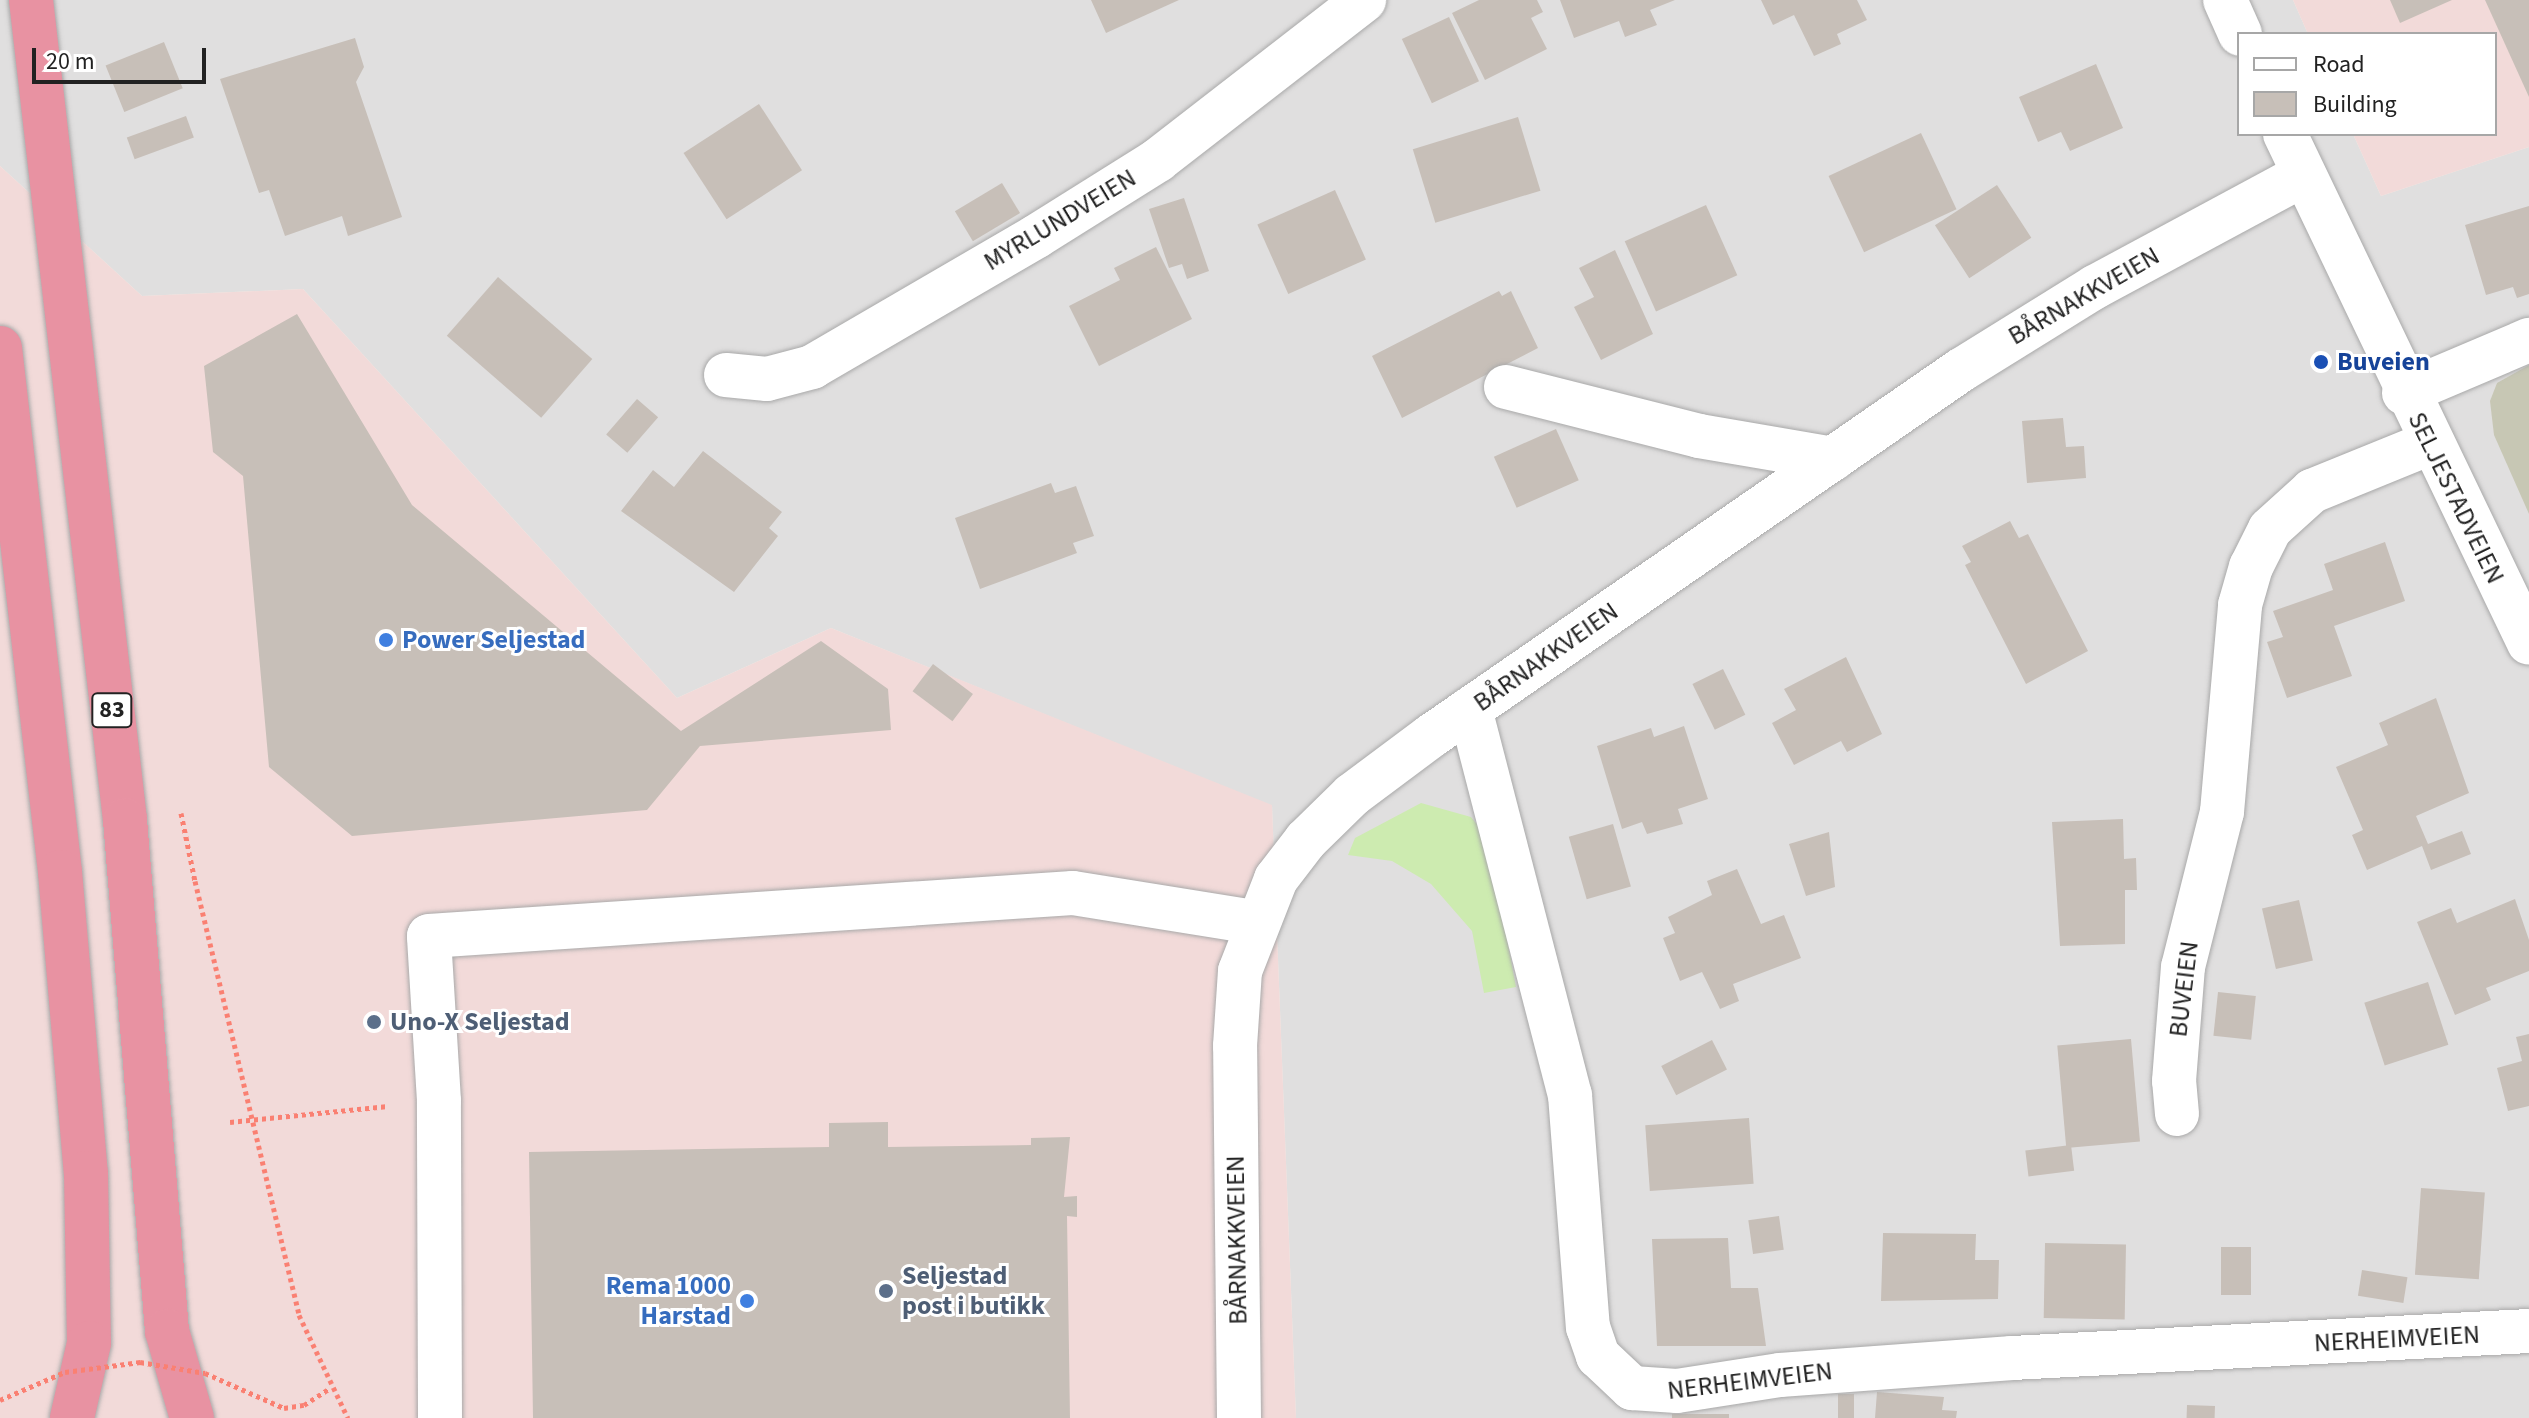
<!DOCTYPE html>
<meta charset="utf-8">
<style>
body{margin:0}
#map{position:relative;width:2529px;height:1418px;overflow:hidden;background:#f2efe9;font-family:"Source Sans 3",sans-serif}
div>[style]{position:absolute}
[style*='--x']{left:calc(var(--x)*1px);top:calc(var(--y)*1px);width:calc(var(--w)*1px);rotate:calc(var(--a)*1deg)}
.residential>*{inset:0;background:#e0dfdf}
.commercial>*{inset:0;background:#f2dad9}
.construction>*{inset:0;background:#c7c7b4}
.grass>*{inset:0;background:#cdebb0}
.building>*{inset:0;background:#c7bfb8;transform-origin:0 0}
.path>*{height:5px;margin-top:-2.5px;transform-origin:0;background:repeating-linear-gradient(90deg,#fa8072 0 4px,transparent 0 8px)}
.roads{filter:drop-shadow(0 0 2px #a9a9a9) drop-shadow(0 0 2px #a9a9a9)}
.minor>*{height:44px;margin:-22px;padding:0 22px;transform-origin:22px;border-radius:22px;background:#fff}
.highway>*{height:44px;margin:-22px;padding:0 22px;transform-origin:22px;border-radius:22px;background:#e892a2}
.path-bridge>*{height:5px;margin-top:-2.5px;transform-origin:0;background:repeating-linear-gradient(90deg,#fa8072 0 4px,transparent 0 8px)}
.dots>*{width:22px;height:22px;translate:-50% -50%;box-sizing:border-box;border:4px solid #fff;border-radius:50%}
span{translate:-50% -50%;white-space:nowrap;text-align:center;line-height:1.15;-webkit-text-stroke:6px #fff;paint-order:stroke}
.shield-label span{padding:2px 6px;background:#fff;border:2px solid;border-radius:6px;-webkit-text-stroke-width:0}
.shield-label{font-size:24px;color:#222;font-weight:700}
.street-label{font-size:26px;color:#222}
.transit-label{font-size:26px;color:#164399;font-weight:700}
.left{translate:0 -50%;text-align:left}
.shop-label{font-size:26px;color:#366cbe;font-weight:700}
.right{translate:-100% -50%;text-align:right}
.service-label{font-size:26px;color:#4e5e75;font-weight:700}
.legend{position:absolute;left:2237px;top:32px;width:260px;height:104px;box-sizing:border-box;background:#fff;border:2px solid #a7a7a7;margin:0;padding:10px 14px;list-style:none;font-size:24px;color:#222}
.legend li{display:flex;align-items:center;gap:16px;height:40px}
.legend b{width:40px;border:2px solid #a7a7a7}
.scale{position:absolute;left:32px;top:48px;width:174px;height:36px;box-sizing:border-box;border:4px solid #222;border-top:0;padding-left:10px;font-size:24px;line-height:28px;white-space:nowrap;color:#222;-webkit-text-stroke:6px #fff;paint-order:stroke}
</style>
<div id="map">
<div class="residential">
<i style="clip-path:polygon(0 0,2293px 0,2308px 34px,2239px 34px,2239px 134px,2353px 134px,2381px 196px,2529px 147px,2529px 1418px,1296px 1418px,1272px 806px,831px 628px,677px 698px,303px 289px,142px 296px,0 166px)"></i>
</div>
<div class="commercial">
<i style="clip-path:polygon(2293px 0,2529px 0,2529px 147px,2381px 196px,2353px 134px,2495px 134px,2495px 34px,2308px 34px)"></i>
<i style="clip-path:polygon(0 166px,142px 296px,303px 289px,677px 698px,831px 628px,1272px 805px,1296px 1418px,0 1418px)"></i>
</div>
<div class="construction">
<i style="clip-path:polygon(2529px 365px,2529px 514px,2494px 435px,2490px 401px,2497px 383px)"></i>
</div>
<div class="grass">
<i style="clip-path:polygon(1421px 803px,1471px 817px,1488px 838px,1516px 987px,1484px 993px,1472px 931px,1431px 884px,1392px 861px,1348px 855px,1355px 838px)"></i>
</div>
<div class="building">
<i style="clip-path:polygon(1091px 0,1179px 0,1106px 33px)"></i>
<i style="clip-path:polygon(1479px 0,1537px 0,1543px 12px,1531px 18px,1547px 49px,1485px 80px,1452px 13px)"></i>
<i style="clip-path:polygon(1560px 0,1675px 0,1650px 10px,1657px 25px,1625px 37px,1619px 21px,1574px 38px)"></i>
<i style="clip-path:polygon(1761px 0,1857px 0,1867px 20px,1837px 34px,1841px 44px,1814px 56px,1794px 15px,1773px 25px)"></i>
<i style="clip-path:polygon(2390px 0,2452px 0,2400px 23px)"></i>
<i style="clip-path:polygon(2485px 0,2529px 0,2529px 97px)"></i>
<i style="left:1449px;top:17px;width:71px;height:52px;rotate:65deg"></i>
<i style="clip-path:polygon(355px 38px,364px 67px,356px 82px,402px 217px,348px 236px,342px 216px,285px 236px,269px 190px,259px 193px,220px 79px)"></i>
<i style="left:164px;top:42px;width:50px;height:63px;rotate:68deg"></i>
<i style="clip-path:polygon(2096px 64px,2123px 128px,2070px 151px,2061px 132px,2038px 142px,2019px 97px)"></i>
<i style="left:759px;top:104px;width:79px;height:90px;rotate:57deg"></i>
<i style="left:186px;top:116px;width:23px;height:63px;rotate:70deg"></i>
<i style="left:1518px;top:117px;width:77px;height:110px;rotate:73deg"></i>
<i style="left:1921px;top:133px;width:84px;height:102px;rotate:65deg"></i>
<i style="left:1002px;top:183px;width:35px;height:55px;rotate:59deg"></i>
<i style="left:1997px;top:185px;width:63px;height:74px;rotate:57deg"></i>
<i style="left:1335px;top:190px;width:76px;height:85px;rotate:66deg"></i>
<i style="clip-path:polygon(1184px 198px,1209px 271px,1187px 279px,1182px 264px,1169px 268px,1149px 209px)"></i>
<i style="left:1706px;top:205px;width:77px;height:89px;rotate:66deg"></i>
<i style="clip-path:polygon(2529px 206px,2529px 294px,2517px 298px,2513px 287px,2486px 295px,2465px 225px)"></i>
<i style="clip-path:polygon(1156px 247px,1192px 319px,1099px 366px,1069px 306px,1120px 280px,1114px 268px)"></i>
<i style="clip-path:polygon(1615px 250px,1653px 334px,1601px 360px,1574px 307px,1594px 297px,1579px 268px)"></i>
<i style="left:498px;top:277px;width:125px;height:78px;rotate:41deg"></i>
<i style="clip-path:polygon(1499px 291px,1502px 296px,1511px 291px,1538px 348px,1402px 418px,1372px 356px)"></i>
<i style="clip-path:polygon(297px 314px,412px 505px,681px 731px,821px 641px,888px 689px,891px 730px,700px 746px,647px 810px,352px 836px,269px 767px,243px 476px,213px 452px,204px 366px)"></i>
<i style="left:637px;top:399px;width:28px;height:47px;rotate:41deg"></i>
<i style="clip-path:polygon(2063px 418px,2066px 447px,2084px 446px,2086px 478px,2027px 483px,2022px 421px)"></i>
<i style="left:1556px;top:429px;width:56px;height:68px;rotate:66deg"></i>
<i style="clip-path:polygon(703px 451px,782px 512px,769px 528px,778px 536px,734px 592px,621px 511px,653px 470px,674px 487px)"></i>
<i style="clip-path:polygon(1051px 483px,1055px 493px,1076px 486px,1094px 536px,1073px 543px,1077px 553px,980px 589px,955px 518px)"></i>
<i style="clip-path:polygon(2010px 521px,2019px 538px,2028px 534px,2088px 651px,2026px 684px,1965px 565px,1971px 562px,1962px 546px)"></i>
<i style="clip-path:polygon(2385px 542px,2405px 601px,2334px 626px,2352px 676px,2287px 698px,2267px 642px,2283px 637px,2273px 611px,2333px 590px,2324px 564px)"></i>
<i style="clip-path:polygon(1846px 657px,1882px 734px,1847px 752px,1841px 741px,1794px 765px,1772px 723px,1796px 710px,1784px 689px)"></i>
<i style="left:933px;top:664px;width:50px;height:34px;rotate:37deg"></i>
<i style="left:1723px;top:669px;width:51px;height:34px;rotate:64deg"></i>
<i style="clip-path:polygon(2436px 698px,2469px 793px,2416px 816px,2428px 844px,2462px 831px,2471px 854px,2431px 870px,2422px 846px,2367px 870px,2352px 835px,2363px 830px,2336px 767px,2388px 745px,2379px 723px)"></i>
<i style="clip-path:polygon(1684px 726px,1708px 799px,1678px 809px,1683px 824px,1647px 834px,1642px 822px,1622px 829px,1597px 746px,1651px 728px,1654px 737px)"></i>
<i style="clip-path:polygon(2123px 819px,2124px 859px,2136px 858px,2137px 890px,2125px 890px,2125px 944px,2060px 946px,2052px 822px)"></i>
<i style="left:1613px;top:824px;width:65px;height:46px;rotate:74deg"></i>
<i style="clip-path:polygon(1829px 832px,1835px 887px,1806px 896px,1789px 844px)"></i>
<i style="clip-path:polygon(1737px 869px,1761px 924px,1784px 915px,1801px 958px,1733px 984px,1739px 1001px,1720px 1009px,1702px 972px,1680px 981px,1663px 938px,1675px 933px,1668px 917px,1712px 895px,1707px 881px)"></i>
<i style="clip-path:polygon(2515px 899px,2529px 940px,2529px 971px,2486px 988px,2491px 1000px,2455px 1015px,2417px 922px,2451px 908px,2457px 923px)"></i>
<i style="left:2299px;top:900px;width:62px;height:38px;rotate:77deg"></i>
<i style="left:2428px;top:982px;width:66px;height:67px;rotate:72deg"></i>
<i style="left:2218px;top:992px;width:38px;height:44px;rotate:6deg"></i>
<i style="clip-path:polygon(2529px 1034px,2529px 1106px,2508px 1111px,2497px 1068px,2522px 1061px,2516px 1037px)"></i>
<i style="left:2131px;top:1039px;width:103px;height:74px;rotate:85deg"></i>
<i style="left:1712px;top:1040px;width:33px;height:57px;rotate:63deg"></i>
<i style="left:1749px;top:1118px;width:66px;height:104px;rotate:86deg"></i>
<i style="clip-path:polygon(888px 1122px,888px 1147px,1031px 1145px,1031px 1138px,1070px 1137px,1064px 1197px,1077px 1196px,1077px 1217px,1067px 1216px,1070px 1418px,533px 1418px,529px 1152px,829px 1147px,829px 1123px)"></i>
<i style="left:2071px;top:1145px;width:26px;height:46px;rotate:83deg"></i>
<i style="left:2421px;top:1188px;width:64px;height:87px;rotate:4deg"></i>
<i style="left:1779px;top:1216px;width:34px;height:31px;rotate:82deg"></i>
<i style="clip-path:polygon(1883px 1233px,1976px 1234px,1975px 1260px,1999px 1260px,1998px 1299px,1881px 1301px)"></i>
<i style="clip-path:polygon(1728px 1238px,1731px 1288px,1758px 1288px,1766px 1346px,1657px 1346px,1652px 1239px)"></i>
<i style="left:2045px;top:1243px;width:81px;height:75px;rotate:1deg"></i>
<i style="left:2221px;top:1247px;width:30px;height:48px"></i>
<i style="left:2362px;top:1270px;width:46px;height:26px;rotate:9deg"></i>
<i style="clip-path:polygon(1877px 1392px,1944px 1397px,1942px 1410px,1957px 1411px,1956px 1418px,1875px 1418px)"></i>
<i style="left:1838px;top:1394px;width:16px;height:24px"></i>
<i style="left:2187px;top:1405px;width:28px;height:13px;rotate:2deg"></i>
<i style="left:1672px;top:1414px;width:57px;height:4px"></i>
</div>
<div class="path">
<i style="--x:181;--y:813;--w:69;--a:78.4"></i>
<i style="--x:230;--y:1122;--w:159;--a:-5.8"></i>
</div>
<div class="roads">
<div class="minor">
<i style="--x:2225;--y:0;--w:37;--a:66"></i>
<i style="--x:2285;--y:134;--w:564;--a:64.39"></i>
<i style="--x:726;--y:375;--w:41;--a:5.6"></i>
<i style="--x:767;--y:379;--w:47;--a:-14.9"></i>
<i style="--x:812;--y:367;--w:260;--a:-30.2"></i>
<i style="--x:1037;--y:236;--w:143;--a:-32.1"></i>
<i style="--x:1158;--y:160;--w:261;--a:-37.8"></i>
<i style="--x:1506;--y:387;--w:199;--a:14.2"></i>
<i style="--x:1699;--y:436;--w:136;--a:9.7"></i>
<i style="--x:2404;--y:393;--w:136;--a:-23"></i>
<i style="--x:1470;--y:709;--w:399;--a:75.5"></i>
<i style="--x:1570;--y:1095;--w:233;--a:85.6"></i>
<i style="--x:1588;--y:1327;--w:31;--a:71"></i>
<i style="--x:1598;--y:1356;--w:47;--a:43.3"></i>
<i style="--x:1632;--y:1388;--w:45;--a:3.8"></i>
<i style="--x:1677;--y:1391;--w:104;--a:-8.8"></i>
<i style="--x:1780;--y:1375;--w:233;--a:-4.2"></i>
<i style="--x:2012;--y:1358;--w:518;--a:-2.99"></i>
<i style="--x:2177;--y:1114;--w:33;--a:-95"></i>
<i style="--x:2174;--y:1081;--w:114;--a:-85.5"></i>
<i style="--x:2183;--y:967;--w:160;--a:-75.9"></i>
<i style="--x:2222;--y:812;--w:208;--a:-85"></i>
<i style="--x:2240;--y:605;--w:40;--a:-74"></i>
<i style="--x:2251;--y:567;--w:42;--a:-63.4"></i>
<i style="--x:2270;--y:529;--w:57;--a:-42.1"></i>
<i style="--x:2312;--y:491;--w:125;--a:-22.1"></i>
<i style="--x:440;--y:1418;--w:317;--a:-90.2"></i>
<i style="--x:439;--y:1101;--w:165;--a:-93.5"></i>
<i style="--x:429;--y:936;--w:645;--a:-3.82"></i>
<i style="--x:1073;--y:893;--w:183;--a:9.1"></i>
<i style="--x:1239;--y:1418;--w:372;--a:-90.6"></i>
<i style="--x:1235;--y:1046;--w:75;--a:-86.2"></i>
<i style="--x:1240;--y:971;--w:99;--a:-68.6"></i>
<i style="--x:1276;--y:879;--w:49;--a:-52.4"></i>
<i style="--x:1306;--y:840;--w:64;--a:-44.4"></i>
<i style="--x:1352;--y:795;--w:99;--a:-36.8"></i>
<i style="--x:1431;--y:736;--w:644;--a:-34.63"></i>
<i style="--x:1961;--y:370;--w:158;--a:-31.8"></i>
<i style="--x:2095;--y:287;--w:236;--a:-28.3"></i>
</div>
<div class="highway">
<i style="--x:31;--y:0;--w:825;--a:83.46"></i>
<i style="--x:125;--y:820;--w:513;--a:85.3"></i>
<i style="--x:167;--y:1331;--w:91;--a:74"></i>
<i style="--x:0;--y:348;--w:527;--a:83.47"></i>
<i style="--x:60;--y:872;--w:302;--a:85.1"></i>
<i style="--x:86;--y:1173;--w:170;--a:89"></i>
<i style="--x:89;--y:1343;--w:77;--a:102.8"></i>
</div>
</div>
<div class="path-bridge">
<i style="--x:195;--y:881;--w:446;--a:76.5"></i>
<i style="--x:299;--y:1315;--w:114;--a:64.6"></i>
<i style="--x:0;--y:1400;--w:71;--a:-23.3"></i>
<i style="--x:65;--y:1372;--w:76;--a:-7.6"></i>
<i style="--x:140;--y:1362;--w:66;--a:9.6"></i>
<i style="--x:205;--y:1373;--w:86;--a:23.9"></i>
<i style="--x:284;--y:1408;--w:20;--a:-9"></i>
<i style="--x:304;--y:1405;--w:31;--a:-33"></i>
</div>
<div class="dots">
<i style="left:2321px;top:362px;background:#1a4fb4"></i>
<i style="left:386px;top:640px;background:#3f7fe0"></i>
<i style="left:374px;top:1022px;background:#5c6f8a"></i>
<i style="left:886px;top:1291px;background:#5c6f8a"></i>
<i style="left:747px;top:1301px;background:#3f7fe0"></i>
</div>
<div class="shield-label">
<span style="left:112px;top:710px">83</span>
</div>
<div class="street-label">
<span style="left:1060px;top:220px;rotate:-31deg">MYRLUNDVEIEN</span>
<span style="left:2084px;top:296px;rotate:-30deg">BÅRNAKKVEIEN</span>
<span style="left:2456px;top:498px;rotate:64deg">SELJESTADVEIEN</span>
<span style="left:1546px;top:657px;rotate:-35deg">BÅRNAKKVEIEN</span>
<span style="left:2184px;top:989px;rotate:-83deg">BUVEIEN</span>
<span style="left:1237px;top:1240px;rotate:-91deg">BÅRNAKKVEIEN</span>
<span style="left:2397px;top:1339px;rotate:-3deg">NERHEIMVEIEN</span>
<span style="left:1750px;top:1381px;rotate:-7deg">NERHEIMVEIEN</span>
</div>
<div class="transit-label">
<span class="left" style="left:2337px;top:362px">Buveien</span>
</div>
<div class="shop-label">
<span class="left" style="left:402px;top:640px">Power Seljestad</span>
<span class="right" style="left:731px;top:1301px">Rema 1000<br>Harstad</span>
</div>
<div class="service-label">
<span class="left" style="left:390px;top:1022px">Uno-X Seljestad</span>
<span class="left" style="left:902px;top:1291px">Seljestad<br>post i butikk</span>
</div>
<ul class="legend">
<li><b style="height:10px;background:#fff"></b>Road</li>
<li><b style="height:22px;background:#c7bfb8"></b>Building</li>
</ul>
<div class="scale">20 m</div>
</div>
